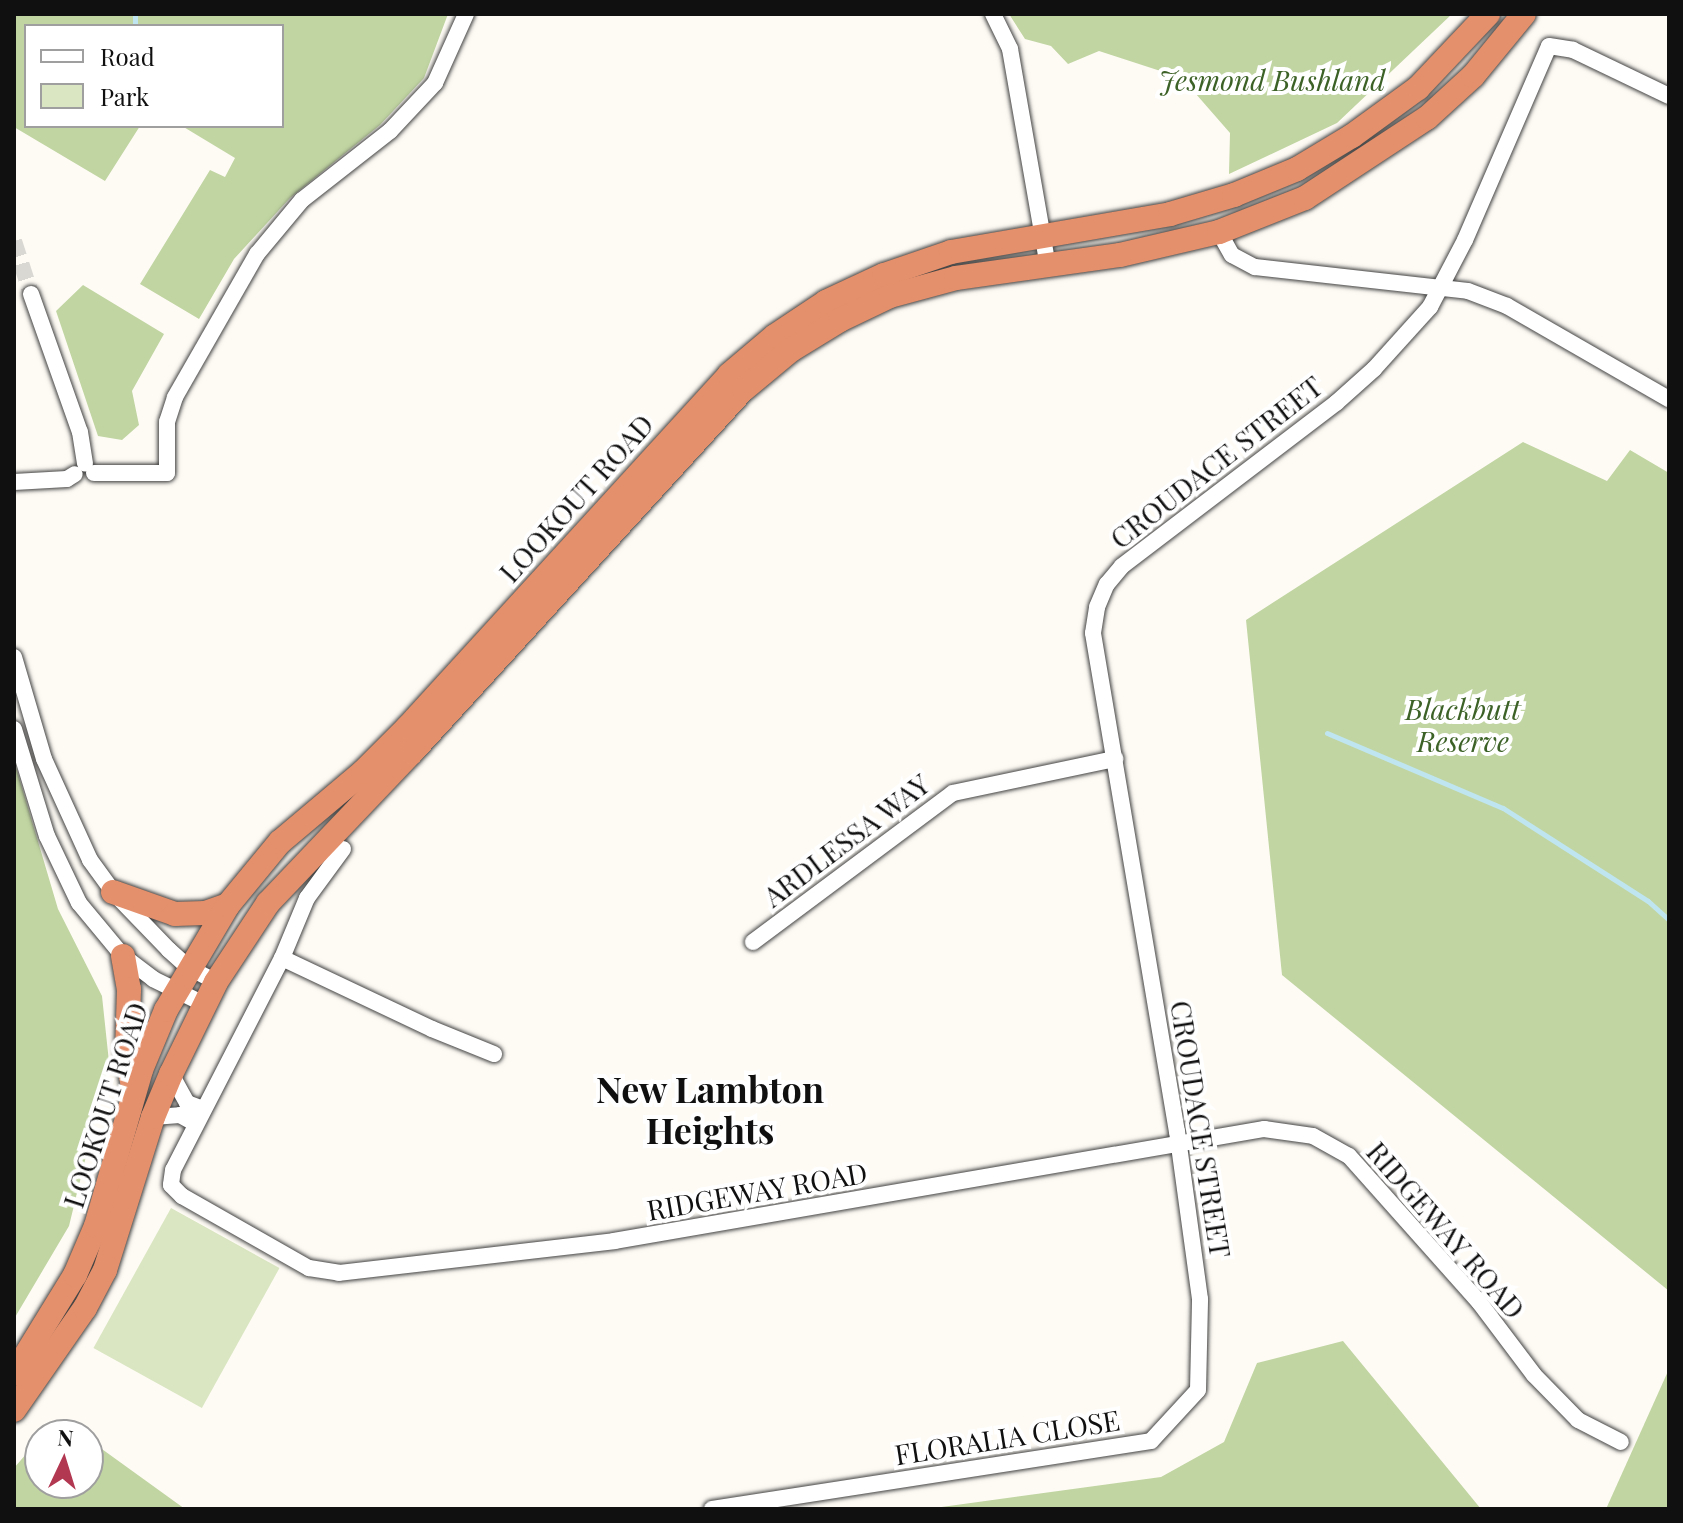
<!DOCTYPE html>
<style>
body{margin:0}
#map{position:relative;width:1683px;height:1523px;overflow:hidden;background:#fefbf5;font-family:"Playfair Display",serif}
div>[style]{position:absolute}
[style*='--x']{left:calc(var(--x)*1px);top:calc(var(--y)*1px);width:calc(var(--w)*1px);rotate:calc(var(--a)*1deg)}
.green>*{inset:0;background:#dae6c1;transform-origin:0 0}
.forest>*{inset:0;background:#c1d5a2}
.stream>*{height:5px;margin:-2.5px;padding:0 2.5px;transform-origin:2.5px;border-radius:2.5px;background:#bfe6f0}
.minor-tunnel>*{height:16px;margin-top:-8px;transform-origin:0;background:repeating-linear-gradient(90deg,#dad8d3 0 16px,transparent 0 24px)}
.roads{filter:drop-shadow(0 0 2px #434343) drop-shadow(0 0 2px #434343)}
.minor>*{height:16px;margin:-8px;padding:0 8px;transform-origin:8px;border-radius:8px;background:#fff}
.highway>*{height:24px;margin:-12px;padding:0 12px;transform-origin:12px;border-radius:12px;background:#e4906c}
span{translate:-50% -50%;white-space:nowrap;text-align:center;line-height:1.15;-webkit-text-stroke:8px #fff;paint-order:stroke}
.park-label{font-size:28px;color:#3d6227;font-style:italic}
.street-label{font-size:28px;color:#101010}
.district-label{font-size:36px;color:#101010;font-weight:700}
.frame{position:absolute;inset:0;border:16px solid #101010;pointer-events:none}
.legend{position:absolute;left:24px;top:24px;width:260px;height:104px;box-sizing:border-box;background:#fff;border:2px solid #9f9f9f;margin:0;padding:10px 14px;list-style:none;font-size:24px;color:#101010}
.legend li{display:flex;align-items:center;gap:16px;height:40px}
.legend b{width:40px;border:2px solid #9f9f9f}
.north{position:absolute;left:24px;top:1419px;width:80px;height:80px;box-sizing:border-box;background:#fff;border:2px solid #9f9f9f;border-radius:50%;rotate:4deg;font-size:22px;font-weight:700;line-height:32px;text-align:center;color:#101010}
.north::after{content:'';display:block;margin:auto;width:28px;height:36px;background:#b23751;clip-path:polygon(50% 0,100% 100%,50% 72%,0 100%)}
</style>
<div id="map">
<div class="green">
<i style="left:171px;top:1208px;width:124px;height:160px;rotate:29deg"></i>
</div>
<div class="forest">
<i style="clip-path:polygon(14px 14px,448px 14px,424px 78px,380px 125px,290px 198px,234px 259px,199px 319px,140px 284px,210px 170px,225px 177px,235px 158px,182px 126px,282px 126px,282px 26px,26px 26px,26px 126px,140px 126px,105px 181px,14px 127px)"></i>
<i style="clip-path:polygon(1009px 14px,1452px 14px,1337px 123px,1229px 174px,1230px 133px,1182px 78px,1099px 51px,1068px 64px,1051px 46px,1025px 39px)"></i>
<i style="clip-path:polygon(83px 285px,164px 334px,132px 391px,139px 425px,122px 440px,98px 436px,56px 311px)"></i>
<i style="clip-path:polygon(1523px 442px,1607px 481px,1630px 450px,1669px 473px,1669px 1291px,1282px 975px,1246px 620px)"></i>
<i style="clip-path:polygon(16px 767px,58px 909px,102px 996px,109px 1062px,69px 1226px,14px 1319px)"></i>
<i style="clip-path:polygon(1343px 1341px,1481px 1509px,927px 1509px,1161px 1477px,1224px 1442px,1257px 1363px)"></i>
<i style="clip-path:polygon(1669px 1369px,1669px 1509px,1606px 1509px)"></i>
<i style="clip-path:polygon(40px 1438px,40px 1483px,88px 1483px,88px 1439px,185px 1509px,14px 1509px,14px 1468px)"></i>
</div>
<div class="stream">
<i style="--x:135;--y:26;--w:12;--a:-90"></i>
<i style="--x:1327;--y:733;--w:191;--a:23.1"></i>
<i style="--x:1503;--y:808;--w:172;--a:32.7"></i>
<i style="--x:1648;--y:901;--w:28;--a:42"></i>
</div>
<div class="minor-tunnel">
<i style="--x:14;--y:241;--w:56;--a:72.2"></i>
</div>
<div class="roads">
<div class="minor">
<i style="--x:993;--y:14;--w:39;--a:64"></i>
<i style="--x:1010;--y:49;--w:220;--a:80.1"></i>
<i style="--x:1219;--y:232;--w:26;--a:61"></i>
<i style="--x:1232;--y:255;--w:26;--a:28"></i>
<i style="--x:1255;--y:267;--w:214;--a:6.4"></i>
<i style="--x:1468;--y:291;--w:42;--a:21"></i>
<i style="--x:1507;--y:306;--w:187;--a:29.9"></i>
<i style="--x:31;--y:294;--w:146;--a:70.5"></i>
<i style="--x:80;--y:432;--w:32;--a:81"></i>
<i style="--x:94;--y:473;--w:73;--a:0"></i>
<i style="--x:167;--y:473;--w:51;--a:-90"></i>
<i style="--x:167;--y:422;--w:26;--a:-72"></i>
<i style="--x:175;--y:397;--w:165;--a:-60.2"></i>
<i style="--x:257;--y:254;--w:70;--a:-50.2"></i>
<i style="--x:302;--y:200;--w:112;--a:-38.1"></i>
<i style="--x:390;--y:131;--w:66;--a:-46.8"></i>
<i style="--x:435;--y:83;--w:76;--a:-65.8"></i>
<i style="--x:14;--y:482;--w:53;--a:-3.2"></i>
<i style="--x:67;--y:479;--w:9;--a:-32"></i>
<i style="--x:14;--y:657;--w:106;--a:73.6"></i>
<i style="--x:44;--y:759;--w:111;--a:65.5"></i>
<i style="--x:90;--y:860;--w:39;--a:54"></i>
<i style="--x:113;--y:892;--w:81;--a:46"></i>
<i style="--x:169;--y:950;--w:25;--a:42"></i>
<i style="--x:188;--y:967;--w:32;--a:28"></i>
<i style="--x:14;--y:729;--w:112;--a:72.9"></i>
<i style="--x:47;--y:836;--w:74;--a:64.5"></i>
<i style="--x:79;--y:903;--w:69;--a:50.3"></i>
<i style="--x:123;--y:956;--w:38;--a:37"></i>
<i style="--x:153;--y:979;--w:57;--a:26.1"></i>
<i style="--x:343;--y:849;--w:61;--a:126.3"></i>
<i style="--x:307;--y:898;--w:65;--a:112.6"></i>
<i style="--x:282;--y:958;--w:238;--a:117.2"></i>
<i style="--x:173;--y:1170;--w:15;--a:98"></i>
<i style="--x:171;--y:1185;--w:16;--a:45"></i>
<i style="--x:182;--y:1196;--w:146;--a:29.6"></i>
<i style="--x:309;--y:1268;--w:30;--a:9"></i>
<i style="--x:339;--y:1273;--w:277;--a:-6.6"></i>
<i style="--x:614;--y:1241;--w:660;--a:-9.78"></i>
<i style="--x:1264;--y:1129;--w:49;--a:8.1"></i>
<i style="--x:1313;--y:1136;--w:41;--a:29.1"></i>
<i style="--x:1349;--y:1156;--w:195;--a:48.3"></i>
<i style="--x:1479;--y:1302;--w:91;--a:53"></i>
<i style="--x:1534;--y:1375;--w:63;--a:45.6"></i>
<i style="--x:1578;--y:1420;--w:48;--a:27.1"></i>
<i style="--x:753;--y:942;--w:249;--a:-36.7"></i>
<i style="--x:953;--y:793;--w:166;--a:-11.9"></i>
<i style="--x:282;--y:958;--w:166;--a:25.3"></i>
<i style="--x:432;--y:1029;--w:67;--a:22"></i>
<i style="--x:171;--y:1074;--w:33;--a:61"></i>
<i style="--x:187;--y:1103;--w:17;--a:21"></i>
<i style="--x:153;--y:1117;--w:27;--a:-4"></i>
<i style="--x:180;--y:1115;--w:18;--a:29"></i>
<i style="--x:712;--y:1509;--w:444;--a:-8.8"></i>
<i style="--x:1151;--y:1441;--w:69;--a:-47.3"></i>
<i style="--x:1198;--y:1390;--w:91;--a:-88.7"></i>
<i style="--x:1200;--y:1299;--w:169;--a:-97.8"></i>
<i style="--x:1177;--y:1132;--w:506;--a:-99.56"></i>
<i style="--x:1093;--y:633;--w:26;--a:-81"></i>
<i style="--x:1097;--y:607;--w:25;--a:-67"></i>
<i style="--x:1107;--y:584;--w:23;--a:-50"></i>
<i style="--x:1122;--y:566;--w:269;--a:-37.3"></i>
<i style="--x:1336;--y:403;--w:51;--a:-41.8"></i>
<i style="--x:1374;--y:369;--w:84;--a:-47.9"></i>
<i style="--x:1430;--y:307;--w:76;--a:-62.4"></i>
<i style="--x:1465;--y:240;--w:211;--a:-66.6"></i>
<i style="--x:1549;--y:46;--w:24;--a:9"></i>
<i style="--x:1573;--y:50;--w:106;--a:25.6"></i>
</div>
<div class="highway">
<i style="--x:113;--y:892;--w:66;--a:19.5"></i>
<i style="--x:175;--y:914;--w:30;--a:-2"></i>
<i style="--x:205;--y:913;--w:24;--a:-19"></i>
<i style="--x:123;--y:956;--w:34;--a:80"></i>
<i style="--x:129;--y:989;--w:64;--a:91.8"></i>
<i style="--x:127;--y:1053;--w:39;--a:80"></i>
<i style="--x:14;--y:1374;--w:116;--a:-58.4"></i>
<i style="--x:75;--y:1275;--w:53;--a:-66.8"></i>
<i style="--x:96;--y:1226;--w:162;--a:-73.9"></i>
<i style="--x:141;--y:1070;--w:65;--a:-67.4"></i>
<i style="--x:166;--y:1010;--w:122;--a:-59.4"></i>
<i style="--x:228;--y:905;--w:82;--a:-50.5"></i>
<i style="--x:280;--y:842;--w:109;--a:-40.1"></i>
<i style="--x:363;--y:772;--w:64;--a:-45"></i>
<i style="--x:408;--y:727;--w:476;--a:-47.6"></i>
<i style="--x:729;--y:375;--w:60;--a:-40.3"></i>
<i style="--x:775;--y:336;--w:61;--a:-33.7"></i>
<i style="--x:826;--y:302;--w:64;--a:-25"></i>
<i style="--x:884;--y:275;--w:71;--a:-18.9"></i>
<i style="--x:951;--y:252;--w:222;--a:-9.8"></i>
<i style="--x:1170;--y:214;--w:67;--a:-16.5"></i>
<i style="--x:1234;--y:195;--w:68;--a:-22.4"></i>
<i style="--x:1297;--y:169;--w:64;--a:-31"></i>
<i style="--x:1352;--y:136;--w:82;--a:-36"></i>
<i style="--x:1418;--y:88;--w:102;--a:-46.6"></i>
<i style="--x:14;--y:1410;--w:124;--a:-55.2"></i>
<i style="--x:85;--y:1308;--w:43;--a:-62.2"></i>
<i style="--x:105;--y:1270;--w:160;--a:-72.6"></i>
<i style="--x:153;--y:1117;--w:47;--a:-67.3"></i>
<i style="--x:171;--y:1074;--w:102;--a:-63.9"></i>
<i style="--x:216;--y:982;--w:95;--a:-56.6"></i>
<i style="--x:268;--y:903;--w:209;--a:-46.4"></i>
<i style="--x:412;--y:752;--w:492;--a:-47.6"></i>
<i style="--x:744;--y:389;--w:61;--a:-39.7"></i>
<i style="--x:791;--y:350;--w:57;--a:-31.5"></i>
<i style="--x:840;--y:320;--w:55;--a:-25.6"></i>
<i style="--x:890;--y:296;--w:68;--a:-15.3"></i>
<i style="--x:956;--y:278;--w:166;--a:-8"></i>
<i style="--x:1120;--y:255;--w:102;--a:-13.1"></i>
<i style="--x:1219;--y:232;--w:92;--a:-21.6"></i>
<i style="--x:1305;--y:198;--w:146;--a:-33.3"></i>
<i style="--x:1427;--y:118;--w:62;--a:-42.4"></i>
<i style="--x:1473;--y:76;--w:80;--a:-50.6"></i>
</div>
</div>
<div class="park-label">
<span style="left:1272px;top:80px">Jesmond Bushland</span>
<span style="left:1463px;top:725px">Blackbutt<br>Reserve</span>
</div>
<div class="street-label">
<span style="left:1216px;top:462px;rotate:-38deg">CROUDACE STREET</span>
<span style="left:576px;top:498px;rotate:-48deg">LOOKOUT ROAD</span>
<span style="left:846px;top:840px;rotate:-37deg">ARDLESSA WAY</span>
<span style="left:105px;top:1105px;rotate:-72deg">LOOKOUT ROAD</span>
<span style="left:1201px;top:1129px;rotate:81deg">CROUDACE STREET</span>
<span style="left:757px;top:1191px;rotate:-10deg">RIDGEWAY ROAD</span>
<span style="left:1446px;top:1230px;rotate:49deg">RIDGEWAY ROAD</span>
<span style="left:1007px;top:1437px;rotate:-9deg">FLORALIA CLOSE</span>
</div>
<div class="district-label">
<span style="left:710px;top:1109px">New Lambton<br>Heights</span>
</div>
<div class="frame"></div>
<ul class="legend">
<li><b style="height:10px;background:#fff"></b>Road</li>
<li><b style="height:22px;background:#dae6c1"></b>Park</li>
</ul>
<div class="north">N</div>
</div>
